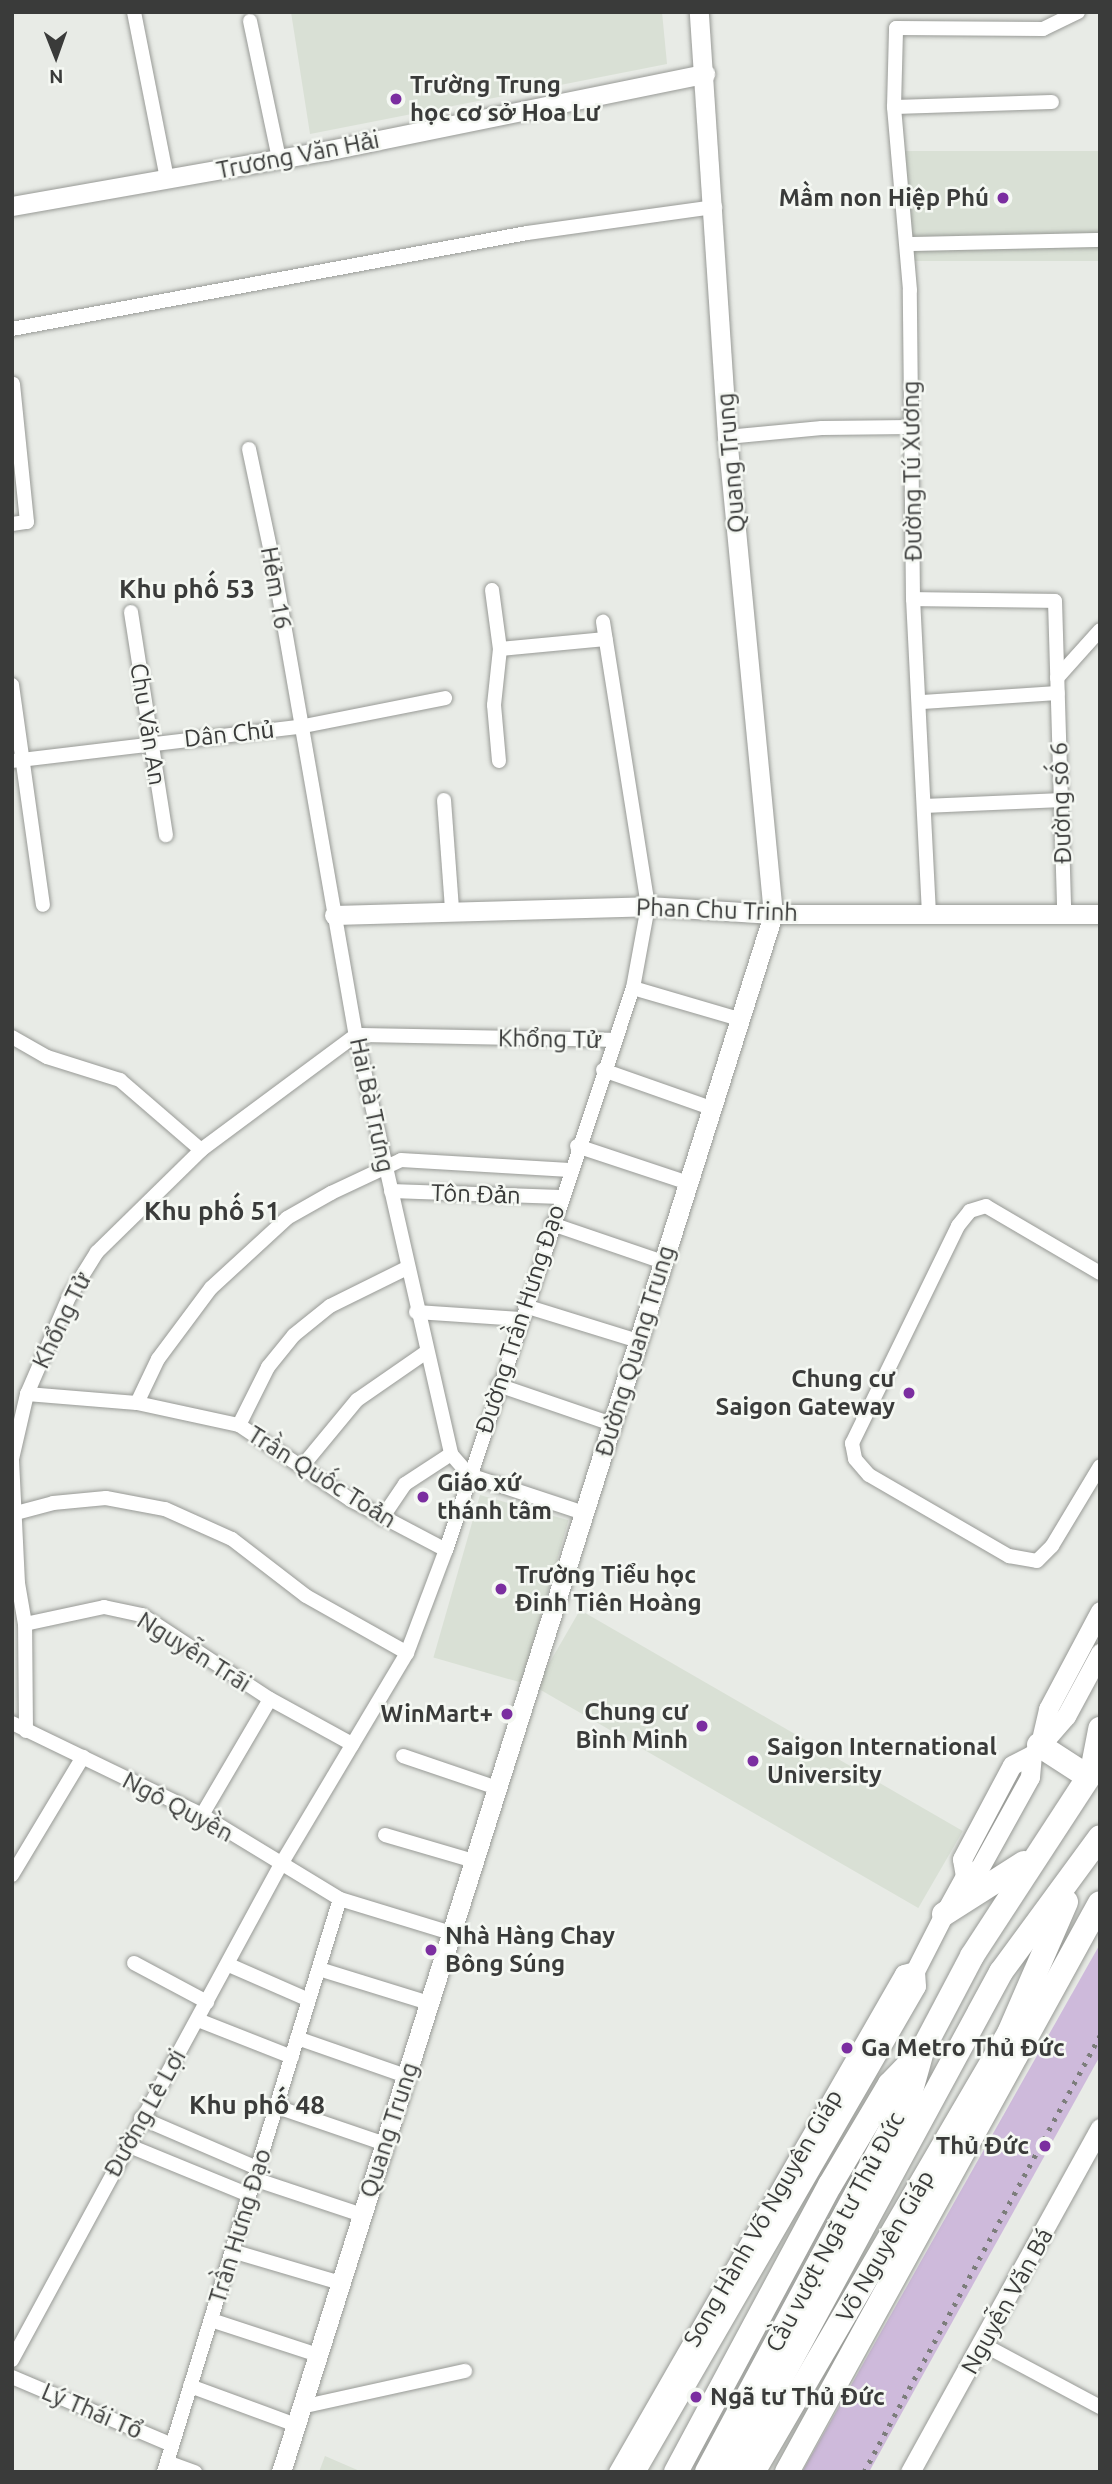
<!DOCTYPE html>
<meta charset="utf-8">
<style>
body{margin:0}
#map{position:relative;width:1112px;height:2484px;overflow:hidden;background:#e8ebe6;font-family:Ubuntu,sans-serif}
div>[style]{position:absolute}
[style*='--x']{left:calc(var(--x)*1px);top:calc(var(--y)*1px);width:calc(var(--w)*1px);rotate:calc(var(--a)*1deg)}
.built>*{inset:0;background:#d9e0d5;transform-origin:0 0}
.green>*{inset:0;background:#cebadb}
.roads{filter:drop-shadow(0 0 2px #989a96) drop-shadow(0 0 2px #989a96)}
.street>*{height:14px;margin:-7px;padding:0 7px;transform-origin:7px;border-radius:7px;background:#fff}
.secondary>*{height:19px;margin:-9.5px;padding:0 9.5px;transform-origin:9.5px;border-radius:9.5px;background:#fff}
.highway>*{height:24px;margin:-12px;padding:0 12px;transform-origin:12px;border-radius:12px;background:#fff}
.rail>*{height:5px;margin-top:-2.5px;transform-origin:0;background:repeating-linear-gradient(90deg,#7c7d7b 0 3.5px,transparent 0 10.5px)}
.dots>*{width:19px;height:19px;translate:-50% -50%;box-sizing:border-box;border:4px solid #f5f8f3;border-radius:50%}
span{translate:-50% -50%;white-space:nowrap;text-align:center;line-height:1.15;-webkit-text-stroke:5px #f5f8f3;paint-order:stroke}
.poi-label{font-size:24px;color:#3a3b3a;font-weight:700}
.left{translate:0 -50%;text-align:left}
.right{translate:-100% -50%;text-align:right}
.street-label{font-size:24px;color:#3a3b3a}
.neighbourhood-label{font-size:26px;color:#3a3b3a;font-weight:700}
.frame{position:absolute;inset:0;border:14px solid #3a3b3a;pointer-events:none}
.north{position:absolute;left:21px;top:21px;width:70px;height:70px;-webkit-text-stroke:5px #f5f8f3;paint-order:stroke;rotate:179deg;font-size:19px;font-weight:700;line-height:28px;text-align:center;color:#3a3b3a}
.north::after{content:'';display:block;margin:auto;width:24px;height:32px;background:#3a3b3a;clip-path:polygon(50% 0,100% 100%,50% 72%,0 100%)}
</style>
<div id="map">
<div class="built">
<i style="clip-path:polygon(291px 12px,662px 12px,667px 64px,310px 134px)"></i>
<i style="left:1100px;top:151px;width:110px;height:196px;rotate:90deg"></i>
<i style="left:480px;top:1495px;width:92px;height:169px;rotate:16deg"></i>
<i style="left:580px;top:1610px;width:442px;height:89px;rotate:30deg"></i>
<i style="clip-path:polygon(325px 2456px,362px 2472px,319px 2472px)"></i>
</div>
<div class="green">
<i style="clip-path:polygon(1100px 1944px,1100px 2056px,869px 2472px,802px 2472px)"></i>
</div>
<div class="roads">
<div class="street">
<i style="--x:134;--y:12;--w:170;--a:78.8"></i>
<i style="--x:250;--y:21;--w:141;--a:78.1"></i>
<i style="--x:894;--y:107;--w:158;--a:-1.8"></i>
<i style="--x:908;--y:244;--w:192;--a:-1.2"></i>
<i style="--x:12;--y:329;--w:524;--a:-10.56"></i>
<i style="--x:527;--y:233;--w:190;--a:-7.9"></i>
<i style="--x:727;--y:437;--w:95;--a:-5.4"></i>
<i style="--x:822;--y:428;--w:89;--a:-0.6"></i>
<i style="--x:249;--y:449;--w:121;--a:78"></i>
<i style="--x:274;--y:567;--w:475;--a:80.1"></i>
<i style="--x:356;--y:1035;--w:430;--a:77.2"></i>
<i style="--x:451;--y:1454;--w:28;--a:49"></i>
<i style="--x:469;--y:1475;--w:121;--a:18.3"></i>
<i style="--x:12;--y:524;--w:15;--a:-8"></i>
<i style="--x:27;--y:522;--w:139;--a:-95.8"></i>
<i style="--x:492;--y:590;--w:60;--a:82.3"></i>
<i style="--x:500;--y:649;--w:106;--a:-5.4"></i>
<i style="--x:913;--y:599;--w:142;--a:0.8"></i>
<i style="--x:1055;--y:601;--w:312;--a:88.3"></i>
<i style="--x:131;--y:612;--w:226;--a:81.1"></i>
<i style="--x:1057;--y:678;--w:64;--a:-48.1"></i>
<i style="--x:12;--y:685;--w:222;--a:82"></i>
<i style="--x:922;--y:702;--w:136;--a:-3.8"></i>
<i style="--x:12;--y:761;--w:289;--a:-6.8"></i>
<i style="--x:299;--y:727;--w:149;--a:-11.2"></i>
<i style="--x:499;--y:761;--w:56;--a:-95.1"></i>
<i style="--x:494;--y:705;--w:56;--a:-83.9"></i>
<i style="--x:444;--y:800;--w:110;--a:85.8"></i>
<i style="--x:925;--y:806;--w:136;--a:-2.5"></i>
<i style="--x:929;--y:914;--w:315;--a:-92.9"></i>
<i style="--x:913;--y:599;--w:309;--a:-90.6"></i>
<i style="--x:910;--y:290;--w:184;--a:-95"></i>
<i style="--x:894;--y:107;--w:79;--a:-88.5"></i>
<i style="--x:896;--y:28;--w:147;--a:0.4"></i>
<i style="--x:1043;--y:29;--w:39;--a:-26"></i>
<i style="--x:633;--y:988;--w:110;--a:16.3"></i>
<i style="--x:12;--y:1037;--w:40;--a:29.7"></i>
<i style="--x:47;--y:1057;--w:77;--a:17.5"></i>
<i style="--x:120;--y:1080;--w:107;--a:40.8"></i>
<i style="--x:603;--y:1070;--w:114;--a:19.4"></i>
<i style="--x:577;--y:1146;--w:117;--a:18.4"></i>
<i style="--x:391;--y:1191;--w:170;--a:2"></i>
<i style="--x:552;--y:1224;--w:117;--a:18.9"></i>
<i style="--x:1100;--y:1273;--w:132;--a:-149.6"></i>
<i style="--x:986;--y:1206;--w:17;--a:163"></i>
<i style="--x:970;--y:1211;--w:19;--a:129"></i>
<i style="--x:958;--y:1226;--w:242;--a:116"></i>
<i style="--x:852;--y:1443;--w:16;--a:79"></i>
<i style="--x:855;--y:1459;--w:21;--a:49"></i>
<i style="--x:869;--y:1475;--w:162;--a:30.1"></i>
<i style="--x:1009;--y:1556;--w:28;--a:10"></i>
<i style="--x:1037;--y:1561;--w:21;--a:-45"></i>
<i style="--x:1052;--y:1546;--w:93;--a:-59"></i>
<i style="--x:525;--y:1306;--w:118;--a:17.2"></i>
<i style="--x:416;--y:1312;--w:105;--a:3.8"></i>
<i style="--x:498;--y:1385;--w:120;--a:18.9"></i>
<i style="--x:27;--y:1394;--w:110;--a:4.7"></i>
<i style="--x:137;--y:1403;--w:104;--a:12.2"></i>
<i style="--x:239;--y:1425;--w:135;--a:33.8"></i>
<i style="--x:351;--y:1500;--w:107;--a:27.8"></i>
<i style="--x:137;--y:1403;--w:49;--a:-64.5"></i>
<i style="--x:158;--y:1359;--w:89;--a:-53.3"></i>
<i style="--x:211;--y:1288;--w:103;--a:-42.6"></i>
<i style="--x:287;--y:1218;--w:51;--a:-29.6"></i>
<i style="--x:331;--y:1193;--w:77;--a:-25.2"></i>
<i style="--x:401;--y:1160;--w:169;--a:3.4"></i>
<i style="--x:239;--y:1425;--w:65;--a:-63.4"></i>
<i style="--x:268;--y:1367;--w:41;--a:-50.9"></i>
<i style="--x:294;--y:1335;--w:46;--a:-38.9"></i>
<i style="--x:330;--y:1306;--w:86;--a:-26.3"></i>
<i style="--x:304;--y:1464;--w:83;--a:-50.4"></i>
<i style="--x:357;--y:1400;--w:83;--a:-34.7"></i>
<i style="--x:16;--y:1513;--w:38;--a:-15"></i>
<i style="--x:53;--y:1503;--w:53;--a:-5.4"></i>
<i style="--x:106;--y:1498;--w:60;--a:10.6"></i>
<i style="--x:165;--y:1509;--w:73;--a:24.1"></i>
<i style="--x:232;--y:1539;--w:93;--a:37.6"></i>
<i style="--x:306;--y:1596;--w:116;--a:29.4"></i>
<i style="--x:382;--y:1518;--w:41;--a:-55.9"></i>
<i style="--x:405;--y:1484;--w:55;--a:-33.1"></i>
<i style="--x:25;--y:1624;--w:81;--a:-12.1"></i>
<i style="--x:104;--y:1607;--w:39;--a:12"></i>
<i style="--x:142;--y:1615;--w:153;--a:33.3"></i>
<i style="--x:270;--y:1699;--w:94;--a:28.8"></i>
<i style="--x:12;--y:1723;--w:211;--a:25.8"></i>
<i style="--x:202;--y:1815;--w:162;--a:31.3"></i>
<i style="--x:340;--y:1899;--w:116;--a:17"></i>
<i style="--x:26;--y:1731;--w:107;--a:-90.5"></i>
<i style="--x:25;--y:1624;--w:42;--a:-99.7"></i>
<i style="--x:18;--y:1583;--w:124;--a:-92.8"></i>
<i style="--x:12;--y:1459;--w:67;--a:-77"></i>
<i style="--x:27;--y:1394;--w:106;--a:-66.6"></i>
<i style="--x:69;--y:1297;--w:53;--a:-58.1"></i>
<i style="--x:97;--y:1252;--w:146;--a:-44.4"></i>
<i style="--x:201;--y:1150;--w:193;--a:-36.6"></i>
<i style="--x:356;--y:1035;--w:258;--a:1.1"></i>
<i style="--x:403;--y:1756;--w:99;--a:18.8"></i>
<i style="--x:202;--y:1815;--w:134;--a:-59.6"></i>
<i style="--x:385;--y:1835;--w:93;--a:16.3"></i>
<i style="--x:12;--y:1875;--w:138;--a:-59"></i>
<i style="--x:134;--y:1963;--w:83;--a:28.1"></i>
<i style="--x:229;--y:1965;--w:87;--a:23.6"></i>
<i style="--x:319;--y:1969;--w:115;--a:17.2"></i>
<i style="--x:198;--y:2020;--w:101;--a:21.5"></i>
<i style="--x:297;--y:2038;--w:115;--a:19.2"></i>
<i style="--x:277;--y:2107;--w:114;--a:18.9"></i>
<i style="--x:141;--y:2118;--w:126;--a:23.3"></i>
<i style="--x:127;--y:2145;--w:132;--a:22.3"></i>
<i style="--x:254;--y:2179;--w:114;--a:18.4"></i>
<i style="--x:232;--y:2251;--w:114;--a:16.4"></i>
<i style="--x:211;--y:2320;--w:113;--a:18.1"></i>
<i style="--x:984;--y:2345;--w:132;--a:28.1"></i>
<i style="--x:12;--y:2360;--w:562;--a:-61.52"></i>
<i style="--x:280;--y:1866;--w:248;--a:-59.2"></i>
<i style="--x:407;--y:1653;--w:110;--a:-69.3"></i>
<i style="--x:446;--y:1550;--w:592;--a:-71.6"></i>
<i style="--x:633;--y:988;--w:83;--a:-79.6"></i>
<i style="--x:648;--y:906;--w:288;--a:-99"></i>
<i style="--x:12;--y:2377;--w:174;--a:23"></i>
<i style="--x:190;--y:2386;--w:113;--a:20.2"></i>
<i style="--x:301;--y:2407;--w:168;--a:-12.4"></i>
<i style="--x:167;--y:2462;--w:30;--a:20"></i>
<i style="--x:164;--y:2472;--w:599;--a:-72.93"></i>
</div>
<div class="secondary">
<i style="--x:12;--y:206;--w:318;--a:-10"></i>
<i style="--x:325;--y:151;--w:388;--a:-11.5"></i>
<i style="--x:334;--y:915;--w:314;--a:-1.6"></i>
<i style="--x:648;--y:906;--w:125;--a:3.7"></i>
<i style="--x:773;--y:914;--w:327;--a:0"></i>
<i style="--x:1040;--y:1744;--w:36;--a:-77"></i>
<i style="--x:1048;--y:1709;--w:111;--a:-62"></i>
<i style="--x:965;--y:1876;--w:17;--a:-100"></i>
<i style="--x:962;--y:1859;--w:106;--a:-62"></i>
<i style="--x:1012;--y:1765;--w:22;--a:-27"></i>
<i style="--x:1032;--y:1755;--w:52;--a:-48.9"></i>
<i style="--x:1066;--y:1716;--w:72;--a:-61.6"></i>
<i style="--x:281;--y:2472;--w:1634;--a:-72.47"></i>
<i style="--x:773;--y:914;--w:479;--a:-95.5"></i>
<i style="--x:727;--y:437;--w:426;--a:-93.8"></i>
<i style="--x:618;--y:2472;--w:574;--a:-60.13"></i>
<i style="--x:904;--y:1974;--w:11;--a:-15"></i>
<i style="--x:635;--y:2472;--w:561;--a:-59.96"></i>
<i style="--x:916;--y:1986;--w:15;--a:-94"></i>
<i style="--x:915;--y:1971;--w:64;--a:-63"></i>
<i style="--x:944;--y:1914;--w:43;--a:-61.1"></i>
<i style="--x:965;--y:1876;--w:16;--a:-27"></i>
<i style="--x:979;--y:1869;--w:105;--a:-61"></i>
<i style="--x:1030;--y:1777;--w:22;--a:-85"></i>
<i style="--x:910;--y:2472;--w:393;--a:-61.1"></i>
</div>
<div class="highway">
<i style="--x:1039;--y:1745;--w:57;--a:32.9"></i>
<i style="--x:1093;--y:1766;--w:38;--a:-79"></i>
<i style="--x:944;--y:1914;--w:95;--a:-32.5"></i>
<i style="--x:676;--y:2472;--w:326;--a:-61.8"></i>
<i style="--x:830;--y:2185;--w:117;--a:-59.3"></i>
<i style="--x:890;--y:2084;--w:42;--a:-46"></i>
<i style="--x:707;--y:2472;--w:429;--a:-61.8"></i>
<i style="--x:910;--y:2094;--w:45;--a:-74.4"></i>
<i style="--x:922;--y:2051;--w:107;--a:-62.2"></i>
<i style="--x:972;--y:1956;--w:234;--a:-56.9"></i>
<i style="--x:730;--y:2472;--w:569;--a:-61.54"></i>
<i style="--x:1001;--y:1972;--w:167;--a:-53.7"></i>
<i style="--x:753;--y:2472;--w:508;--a:-59.75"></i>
<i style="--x:1009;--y:2033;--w:143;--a:-66.5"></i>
<i style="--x:787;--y:2472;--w:649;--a:-61.19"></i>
</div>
</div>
<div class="rail">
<i style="--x:864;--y:2472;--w:496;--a:-61.6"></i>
</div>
<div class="dots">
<i style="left:396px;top:99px;background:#7b2ea0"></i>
<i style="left:1003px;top:198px;background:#7b2ea0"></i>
<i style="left:909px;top:1393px;background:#7b2ea0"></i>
<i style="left:423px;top:1497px;background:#7b2ea0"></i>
<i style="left:501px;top:1589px;background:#7b2ea0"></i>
<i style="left:507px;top:1714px;background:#7b2ea0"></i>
<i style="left:702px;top:1726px;background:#7b2ea0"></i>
<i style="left:753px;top:1761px;background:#7b2ea0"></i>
<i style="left:431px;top:1950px;background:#7b2ea0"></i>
<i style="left:847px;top:2048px;background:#7b2ea0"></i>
<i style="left:1045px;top:2146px;background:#7b2ea0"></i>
<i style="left:696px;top:2397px;background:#7b2ea0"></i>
</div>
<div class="poi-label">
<span class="left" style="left:410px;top:99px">Trường Trung<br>học cơ sở Hoa Lư</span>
<span class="right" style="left:989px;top:198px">Mầm non Hiệp Phú</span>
<span class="right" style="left:895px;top:1393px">Chung cư<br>Saigon Gateway</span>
<span class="left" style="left:437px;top:1497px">Giáo xứ<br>thánh tâm</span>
<span class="left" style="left:515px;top:1589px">Trường Tiểu học<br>Đinh Tiên Hoàng</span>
<span class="right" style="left:688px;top:1726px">Chung cư<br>Bình Minh</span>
<span class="right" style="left:493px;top:1714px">WinMart+</span>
<span class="left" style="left:767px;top:1761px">Saigon International<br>University</span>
<span class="left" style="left:445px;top:1950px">Nhà Hàng Chay<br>Bông Súng</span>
<span class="left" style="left:861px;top:2048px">Ga Metro Thủ Đức</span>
<span class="right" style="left:1029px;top:2146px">Thủ Đức</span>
<span class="left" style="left:710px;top:2397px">Ngã tư Thủ Đức</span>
</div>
<div class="street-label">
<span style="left:298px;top:155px;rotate:-11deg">Trương Văn Hải</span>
<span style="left:731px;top:463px;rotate:-95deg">Quang Trung</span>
<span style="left:912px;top:471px;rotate:-91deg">Đường Tú Xương</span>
<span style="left:276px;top:588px;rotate:80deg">Hẻm 16</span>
<span style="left:148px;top:724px;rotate:81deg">Chu Văn An</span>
<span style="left:229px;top:734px;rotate:-6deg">Dân Chủ</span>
<span style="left:1061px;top:803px;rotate:-92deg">Đường số 6</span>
<span style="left:717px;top:910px;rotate:2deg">Phan Chu Trinh</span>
<span style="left:550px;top:1039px;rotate:1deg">Khổng Tử</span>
<span style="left:372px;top:1105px;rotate:78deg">Hai Bà Trưng</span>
<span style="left:476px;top:1194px;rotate:2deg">Tôn Đản</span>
<span style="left:520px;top:1319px;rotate:-72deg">Đường Trần Hưng Đạo</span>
<span style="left:62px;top:1320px;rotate:-64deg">Khổng Tử</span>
<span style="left:635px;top:1351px;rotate:-73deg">Đường Quang Trung</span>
<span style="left:322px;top:1477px;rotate:32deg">Trần Quốc Toản</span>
<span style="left:194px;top:1652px;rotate:32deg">Nguyễn Trãi</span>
<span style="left:178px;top:1807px;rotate:28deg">Ngô Quyền</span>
<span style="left:145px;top:2113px;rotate:-61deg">Đường Lê Lợi</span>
<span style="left:389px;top:2130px;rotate:-72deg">Quang Trung</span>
<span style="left:763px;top:2218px;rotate:-60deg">Song Hành Võ Nguyên Giáp</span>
<span style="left:240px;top:2226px;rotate:-73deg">Trần Hưng Đạo</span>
<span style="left:835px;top:2232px;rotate:-62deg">Cầu vượt Ngã tư Thủ Đức</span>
<span style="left:885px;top:2246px;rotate:-60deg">Võ Nguyên Giáp</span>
<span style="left:1007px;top:2301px;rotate:-61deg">Nguyễn Văn Bá</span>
<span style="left:92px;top:2411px;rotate:23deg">Lý Thái Tổ</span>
</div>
<div class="neighbourhood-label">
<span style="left:187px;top:589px">Khu phố 53</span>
<span style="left:212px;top:1211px">Khu phố 51</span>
<span style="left:257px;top:2105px">Khu phố 48</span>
</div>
<div class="frame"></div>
<div class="north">N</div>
</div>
